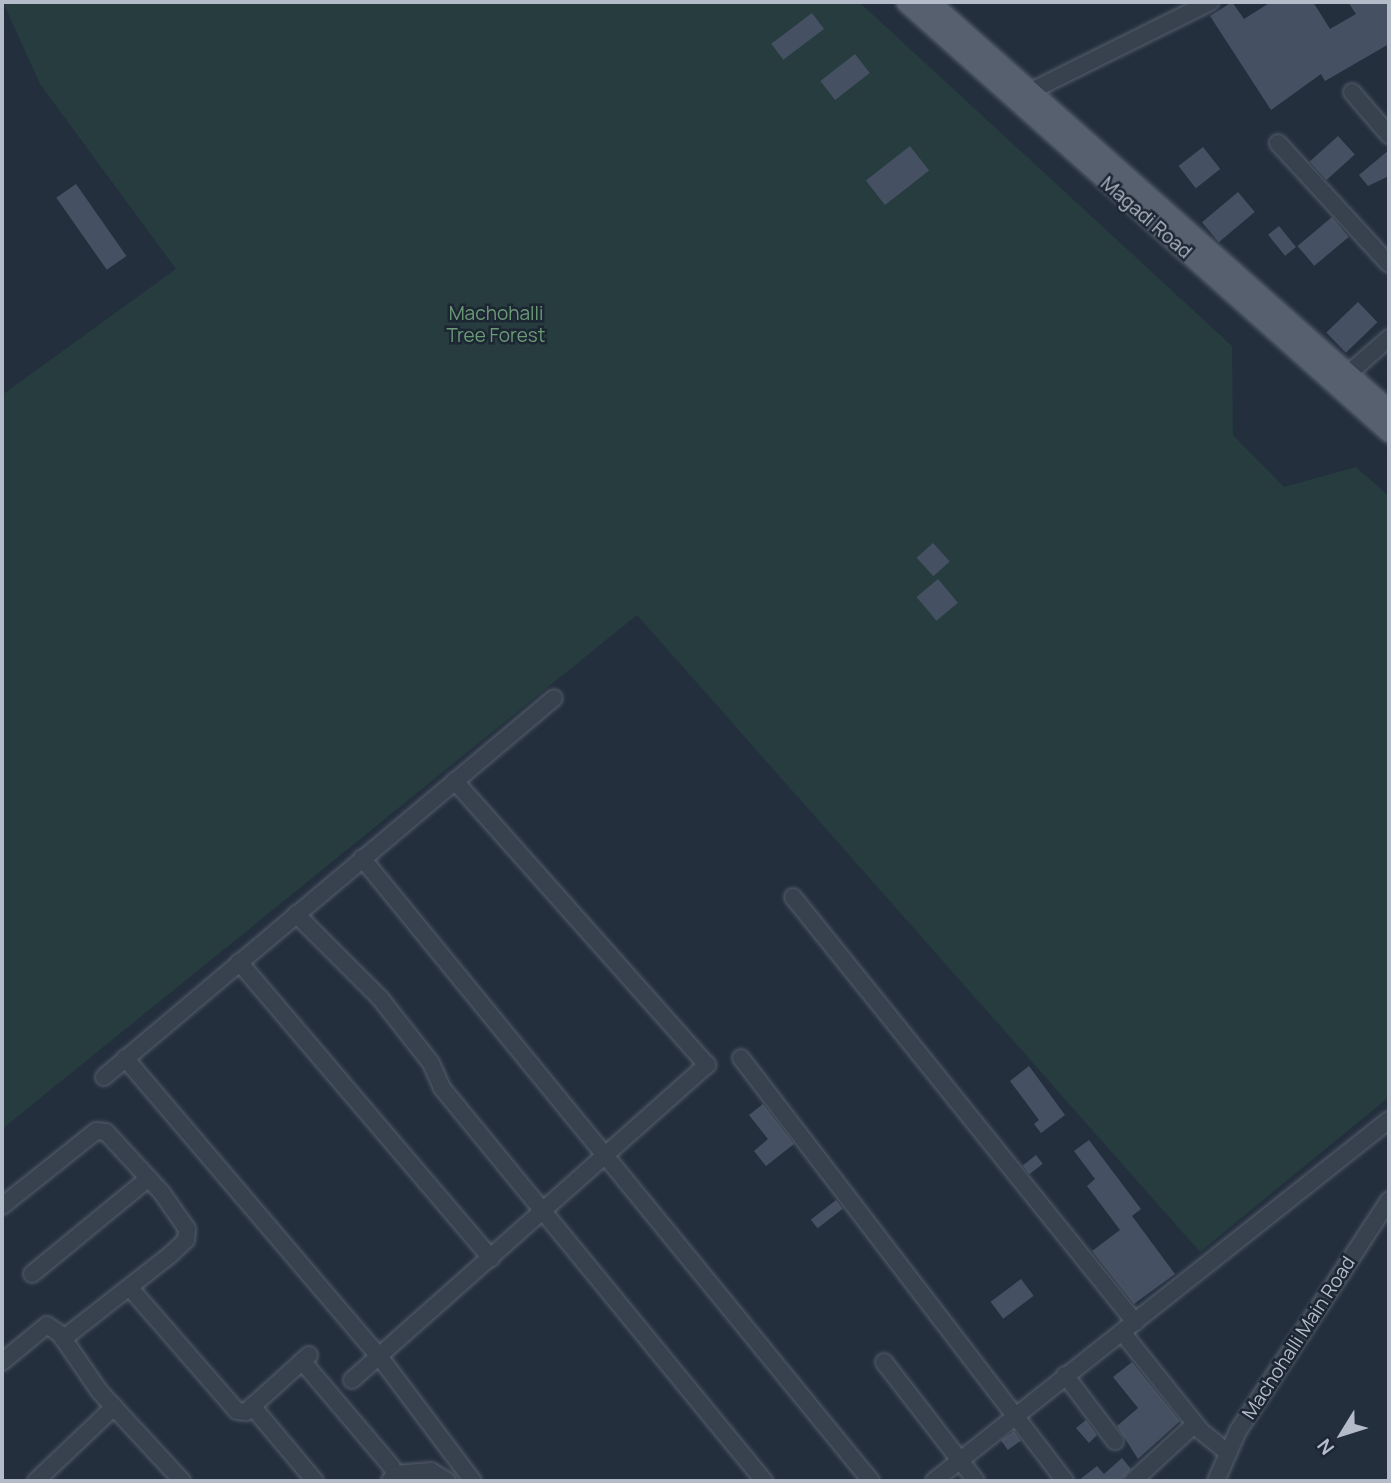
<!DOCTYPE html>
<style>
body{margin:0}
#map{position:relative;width:1391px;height:1483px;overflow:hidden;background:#242f3e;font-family:Manrope,sans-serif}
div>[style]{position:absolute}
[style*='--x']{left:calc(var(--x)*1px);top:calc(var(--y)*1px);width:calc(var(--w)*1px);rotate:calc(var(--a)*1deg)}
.green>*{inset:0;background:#263c3f}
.building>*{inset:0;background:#455162;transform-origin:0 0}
.roads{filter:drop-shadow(0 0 2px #565f6c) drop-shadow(0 0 2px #565f6c)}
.minor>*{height:16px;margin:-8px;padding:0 8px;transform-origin:8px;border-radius:8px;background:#38414e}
.major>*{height:19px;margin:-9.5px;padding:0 9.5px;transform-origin:9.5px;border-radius:9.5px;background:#56606e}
span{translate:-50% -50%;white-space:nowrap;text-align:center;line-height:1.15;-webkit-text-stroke:5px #1d2633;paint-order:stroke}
.street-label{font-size:19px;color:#b4bcc9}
.park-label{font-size:19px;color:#6b9a76}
.frame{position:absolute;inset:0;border:4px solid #b4bcc9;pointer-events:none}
.north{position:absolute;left:1307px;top:1399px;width:70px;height:70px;-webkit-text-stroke:5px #1d2633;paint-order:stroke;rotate:232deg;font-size:19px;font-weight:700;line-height:28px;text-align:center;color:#b4bcc9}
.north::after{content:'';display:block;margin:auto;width:24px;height:32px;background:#b4bcc9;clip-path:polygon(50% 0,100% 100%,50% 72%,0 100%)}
</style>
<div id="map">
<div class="green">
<i style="clip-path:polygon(3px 2px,859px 2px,1232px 346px,1233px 435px,1284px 487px,1356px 467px,1389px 496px,1389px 1097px,1200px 1252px,637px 615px,2px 1129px,2px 395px,176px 269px,40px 84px)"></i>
</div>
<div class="building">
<i style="clip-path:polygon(1232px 2px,1244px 19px,1271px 2px,1313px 2px,1330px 29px,1356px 14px,1348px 2px,1389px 2px,1389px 44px,1325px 81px,1321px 74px,1271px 110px,1210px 16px)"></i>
<i style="left:812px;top:13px;width:20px;height:51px;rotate:53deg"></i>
<i style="left:855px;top:54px;width:24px;height:44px;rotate:52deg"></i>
<i style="left:1338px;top:136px;width:25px;height:38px;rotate:48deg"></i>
<i style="left:910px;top:146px;width:31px;height:56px;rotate:52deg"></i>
<i style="left:1203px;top:147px;width:28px;height:31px;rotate:52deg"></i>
<i style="clip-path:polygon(1389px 150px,1389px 176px,1368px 186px,1359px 175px)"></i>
<i style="left:76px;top:184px;width:88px;height:24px;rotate:55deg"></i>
<i style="left:1238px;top:192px;width:26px;height:47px;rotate:50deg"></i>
<i style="left:1332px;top:217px;width:26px;height:45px;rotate:50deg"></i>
<i style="left:1279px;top:226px;width:27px;height:14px;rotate:51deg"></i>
<i style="left:1358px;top:302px;width:28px;height:44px;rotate:46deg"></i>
<i style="left:933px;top:543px;width:25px;height:22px;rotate:48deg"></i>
<i style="left:938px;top:579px;width:31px;height:28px;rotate:50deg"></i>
<i style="clip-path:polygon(1029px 1066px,1065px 1115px,1041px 1133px,1034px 1124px,1039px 1120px,1010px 1081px)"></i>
<i style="clip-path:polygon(763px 1104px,794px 1144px,766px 1166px,754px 1151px,768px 1139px,749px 1115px)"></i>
<i style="clip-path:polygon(1089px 1140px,1141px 1209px,1132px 1216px,1175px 1274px,1134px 1304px,1092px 1251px,1120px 1230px,1087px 1186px,1095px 1179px,1074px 1151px)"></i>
<i style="left:1036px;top:1155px;width:11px;height:17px;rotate:52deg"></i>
<i style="left:836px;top:1200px;width:11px;height:32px;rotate:52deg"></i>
<i style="left:1021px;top:1279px;width:21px;height:38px;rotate:53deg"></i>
<i style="clip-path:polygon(1132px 1362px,1180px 1421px,1138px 1459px,1117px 1426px,1138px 1408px,1113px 1377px)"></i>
<i style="clip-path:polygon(1086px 1420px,1097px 1435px,1089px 1443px,1076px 1428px)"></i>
<i style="left:1014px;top:1431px;width:12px;height:16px;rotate:55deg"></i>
<i style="clip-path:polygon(1122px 1458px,1131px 1469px,1121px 1481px,1078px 1481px,1097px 1466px,1104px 1474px)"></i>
</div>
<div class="roads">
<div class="minor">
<i style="--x:1031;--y:91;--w:200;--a:-26.4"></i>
<i style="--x:1352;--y:92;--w:57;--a:49.3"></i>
<i style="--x:1278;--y:143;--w:164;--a:47.5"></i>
<i style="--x:1348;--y:374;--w:55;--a:-41.3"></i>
<i style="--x:362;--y:858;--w:804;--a:50.75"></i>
<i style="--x:793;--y:897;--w:546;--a:51.18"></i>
<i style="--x:296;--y:914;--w:119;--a:45"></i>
<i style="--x:380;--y:998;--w:83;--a:51.9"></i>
<i style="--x:431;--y:1063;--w:27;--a:66"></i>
<i style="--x:442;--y:1088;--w:508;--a:50.67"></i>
<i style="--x:239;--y:962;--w:389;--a:49.6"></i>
<i style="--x:125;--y:1058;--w:392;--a:49.6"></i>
<i style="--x:379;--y:1356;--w:156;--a:53.1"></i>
<i style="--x:741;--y:1058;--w:533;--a:52.55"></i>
<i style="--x:104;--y:1077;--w:588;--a:-40.1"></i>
<i style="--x:2;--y:1206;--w:120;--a:-38.6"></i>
<i style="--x:96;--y:1131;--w:10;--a:6"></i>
<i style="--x:106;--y:1132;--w:83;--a:47.4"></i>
<i style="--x:162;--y:1193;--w:44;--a:55.2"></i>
<i style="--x:187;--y:1229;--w:11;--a:95"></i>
<i style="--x:186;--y:1240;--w:22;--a:137"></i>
<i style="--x:170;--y:1255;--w:136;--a:141.9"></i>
<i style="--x:32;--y:1274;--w:151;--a:-39.4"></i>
<i style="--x:130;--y:1288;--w:163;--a:49"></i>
<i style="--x:237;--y:1411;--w:9;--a:6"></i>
<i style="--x:246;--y:1412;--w:85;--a:-42.1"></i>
<i style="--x:1122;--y:1332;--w:127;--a:51.4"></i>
<i style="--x:1201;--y:1431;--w:35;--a:39"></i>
<i style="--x:302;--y:1361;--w:138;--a:49.7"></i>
<i style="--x:391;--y:1466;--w:9;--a:63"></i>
<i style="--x:395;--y:1474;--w:9;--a:126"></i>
<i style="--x:2;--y:1362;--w:58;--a:-39.4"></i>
<i style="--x:47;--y:1325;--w:16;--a:35"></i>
<i style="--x:60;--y:1334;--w:70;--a:55.4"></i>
<i style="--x:100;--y:1392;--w:121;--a:47.3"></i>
<i style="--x:884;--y:1362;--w:150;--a:52.3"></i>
<i style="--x:1065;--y:1375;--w:83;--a:52.9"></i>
<i style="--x:352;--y:1380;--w:475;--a:-41.6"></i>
<i style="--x:707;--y:1065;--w:380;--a:-131.6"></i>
<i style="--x:252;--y:1406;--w:98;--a:50"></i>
<i style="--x:395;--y:1474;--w:36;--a:-5"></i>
<i style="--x:431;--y:1471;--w:19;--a:32"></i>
<i style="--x:36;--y:1481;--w:108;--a:-43.5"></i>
<i style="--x:934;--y:1481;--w:581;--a:-38.43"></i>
<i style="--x:1133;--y:1481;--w:84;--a:-42.6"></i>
<i style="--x:1216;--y:1481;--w:55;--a:-66.3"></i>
<i style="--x:1238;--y:1431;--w:276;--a:-56.8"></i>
</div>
<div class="major">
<i style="--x:906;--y:2;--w:647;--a:41.68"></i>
<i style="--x:930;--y:2;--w:614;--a:41.63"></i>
</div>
</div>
<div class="street-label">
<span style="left:1146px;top:218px;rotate:41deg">Magadi Road</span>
<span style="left:1299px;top:1338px;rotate:-57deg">Machohalli Main Road</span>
</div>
<div class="park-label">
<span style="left:496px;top:325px">Machohalli<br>Tree Forest</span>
</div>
<div class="frame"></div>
<div class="north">N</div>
</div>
